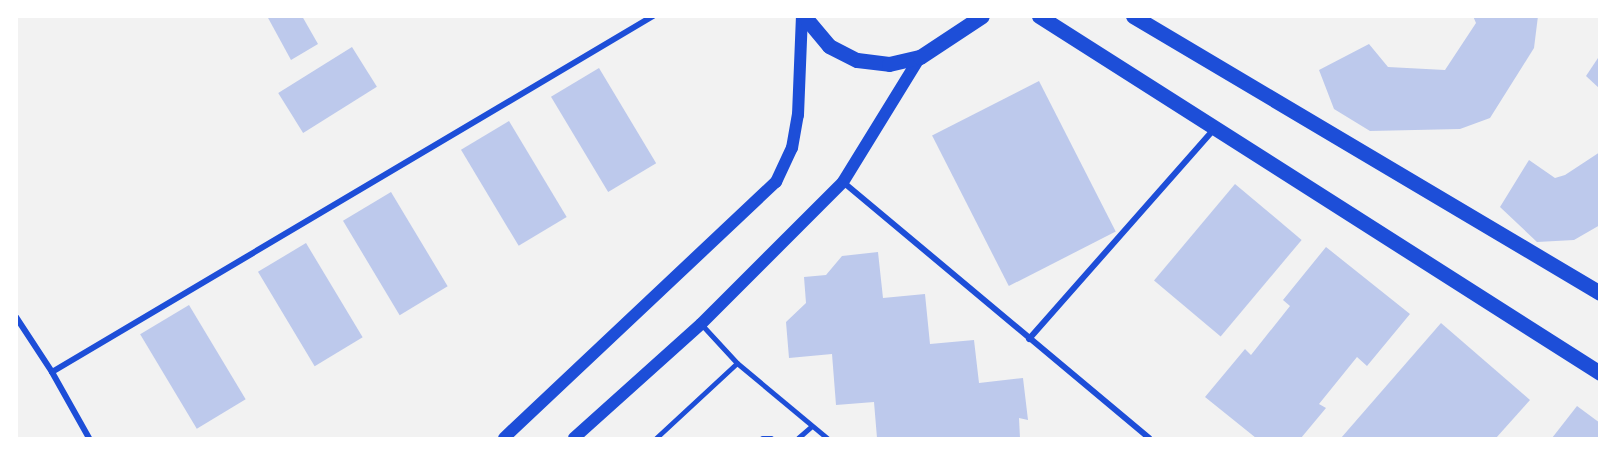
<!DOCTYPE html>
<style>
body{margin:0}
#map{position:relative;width:1616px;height:455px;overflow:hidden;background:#f2f2f2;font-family:"DejaVu Sans",sans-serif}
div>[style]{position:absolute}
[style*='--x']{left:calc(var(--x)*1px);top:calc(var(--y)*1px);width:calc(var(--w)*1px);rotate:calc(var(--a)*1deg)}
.building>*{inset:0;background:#bdc9ec;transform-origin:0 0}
.pedestrian>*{height:5px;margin:-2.5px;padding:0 2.5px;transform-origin:2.5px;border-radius:2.5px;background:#1d4ed8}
.minor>*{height:6px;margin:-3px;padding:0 3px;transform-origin:3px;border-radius:3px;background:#1d4ed8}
.secondary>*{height:12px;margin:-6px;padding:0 6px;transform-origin:6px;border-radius:6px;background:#1d4ed8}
.primary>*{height:15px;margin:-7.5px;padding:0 7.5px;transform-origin:7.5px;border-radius:7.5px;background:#1d4ed8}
span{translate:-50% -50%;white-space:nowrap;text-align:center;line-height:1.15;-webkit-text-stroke:6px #fff;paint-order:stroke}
.frame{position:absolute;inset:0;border:18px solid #fff;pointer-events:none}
</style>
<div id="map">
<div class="building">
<i style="clip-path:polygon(267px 16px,302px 16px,318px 44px,291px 60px)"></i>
<i style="clip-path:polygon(1473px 16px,1538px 16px,1534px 48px,1490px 118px,1460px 129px,1370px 131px,1334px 109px,1319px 70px,1369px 44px,1388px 67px,1445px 70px,1476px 23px)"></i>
<i style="left:352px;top:47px;width:47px;height:87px;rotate:58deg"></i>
<i style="clip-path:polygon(1600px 55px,1600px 89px,1586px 76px)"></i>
<i style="left:599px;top:68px;width:111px;height:56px;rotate:59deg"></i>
<i style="left:1039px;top:81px;width:169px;height:120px;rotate:63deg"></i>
<i style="left:509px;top:121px;width:112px;height:56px;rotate:59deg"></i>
<i style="clip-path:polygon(1600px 152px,1600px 225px,1574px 240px,1537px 242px,1500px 207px,1529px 160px,1555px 178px,1565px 175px)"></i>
<i style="left:1235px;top:184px;width:87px;height:126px;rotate:40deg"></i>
<i style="left:391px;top:192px;width:110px;height:56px;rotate:59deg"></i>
<i style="left:306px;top:243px;width:110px;height:56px;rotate:59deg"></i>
<i style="clip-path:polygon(1326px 247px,1410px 314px,1367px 366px,1357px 357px,1319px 404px,1326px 408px,1301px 438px,1256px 438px,1205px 397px,1245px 349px,1251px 355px,1290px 306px,1283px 300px)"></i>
<i style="clip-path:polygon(878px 252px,883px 298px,925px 294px,930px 344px,974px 340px,979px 383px,1023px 378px,1028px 420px,1019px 418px,1020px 438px,877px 438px,874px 402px,836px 405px,832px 354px,789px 358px,786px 322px,806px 303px,804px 277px,826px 275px,842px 256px)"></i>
<i style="left:189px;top:305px;width:110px;height:57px;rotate:59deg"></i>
<i style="clip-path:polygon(1441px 323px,1530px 400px,1496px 438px,1341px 438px)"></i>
<i style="clip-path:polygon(1577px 406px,1600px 423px,1600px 438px,1552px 438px)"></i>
</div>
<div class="pedestrian">
<i style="--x:737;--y:363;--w:117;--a:39.8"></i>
<i style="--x:656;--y:438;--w:110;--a:-42.8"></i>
<i style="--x:737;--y:363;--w:53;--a:-132.7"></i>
<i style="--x:762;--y:438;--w:9;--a:0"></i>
<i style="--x:798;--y:438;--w:18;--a:-41"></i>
</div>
<div class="minor">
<i style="--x:843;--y:182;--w:399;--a:39.9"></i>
<i style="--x:16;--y:317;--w:66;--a:56.8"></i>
<i style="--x:1029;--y:339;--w:281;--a:-48.6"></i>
<i style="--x:89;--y:438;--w:76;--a:-119.3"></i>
<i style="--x:52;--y:372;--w:699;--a:-30.64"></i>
</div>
<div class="secondary">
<i style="--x:504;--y:438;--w:374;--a:-43.3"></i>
<i style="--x:776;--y:182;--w:38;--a:-65"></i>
<i style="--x:792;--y:148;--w:34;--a:-80"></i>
<i style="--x:798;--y:115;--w:99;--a:-87.7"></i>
<i style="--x:574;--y:438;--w:171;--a:-41.9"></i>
<i style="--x:701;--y:324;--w:201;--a:-45"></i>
<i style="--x:843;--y:182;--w:147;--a:-58.4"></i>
</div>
<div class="primary">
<i style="--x:804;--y:16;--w:39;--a:50"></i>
<i style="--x:829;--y:46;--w:31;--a:27"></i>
<i style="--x:857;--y:60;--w:32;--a:7"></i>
<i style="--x:889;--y:64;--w:32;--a:-13"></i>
<i style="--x:920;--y:57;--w:74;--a:-33.5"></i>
<i style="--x:1039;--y:16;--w:665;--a:32.47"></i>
<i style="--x:1133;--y:16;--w:543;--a:30.67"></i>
</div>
<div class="frame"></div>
</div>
